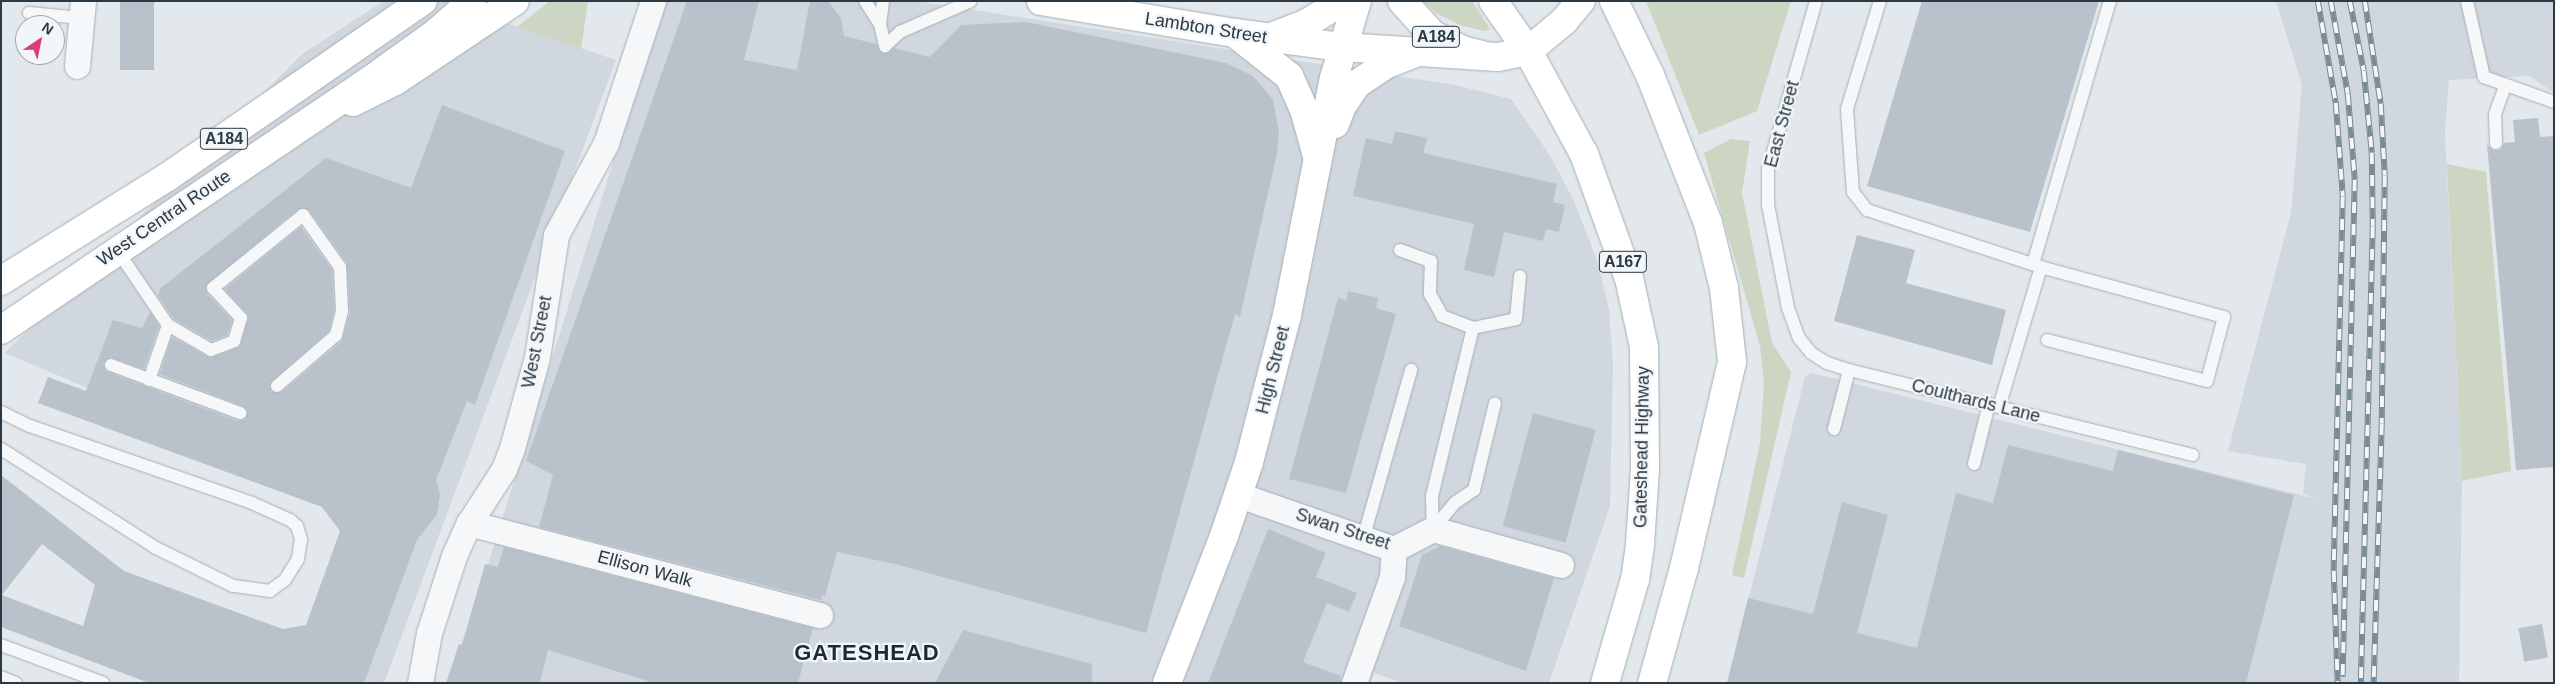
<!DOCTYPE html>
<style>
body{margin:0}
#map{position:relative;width:2555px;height:684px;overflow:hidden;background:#e2e8eb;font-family:Helvetica,sans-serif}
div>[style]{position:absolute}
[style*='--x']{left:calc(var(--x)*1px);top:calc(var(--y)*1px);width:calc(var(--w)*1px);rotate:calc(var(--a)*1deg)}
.built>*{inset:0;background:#d0d7de}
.green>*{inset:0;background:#ccd6c2}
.building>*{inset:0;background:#b9c2ca;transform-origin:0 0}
.roads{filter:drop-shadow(0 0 1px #a7b0b6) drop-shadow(0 0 1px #a7b0b6)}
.lane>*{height:12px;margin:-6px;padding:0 6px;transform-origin:6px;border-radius:6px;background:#f5f7f9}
.street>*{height:25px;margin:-12.5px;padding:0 12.5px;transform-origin:12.5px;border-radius:12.5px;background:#f5f7f9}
.secondary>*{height:28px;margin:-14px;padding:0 14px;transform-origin:14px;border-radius:14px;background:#fff}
.highway>*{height:28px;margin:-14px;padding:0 14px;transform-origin:14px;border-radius:14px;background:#fff}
.rail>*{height:5.5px;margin-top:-2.75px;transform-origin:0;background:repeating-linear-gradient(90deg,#f2f6f8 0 11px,#7a8b96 0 22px);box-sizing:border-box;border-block:1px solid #7a8b96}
span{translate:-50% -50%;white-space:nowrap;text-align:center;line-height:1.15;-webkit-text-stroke:4.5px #f2f6f8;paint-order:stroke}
.shield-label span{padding:1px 4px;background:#f2f6f8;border:1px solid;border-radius:4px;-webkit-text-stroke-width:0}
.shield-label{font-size:16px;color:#293945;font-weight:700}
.street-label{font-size:18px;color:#293945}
.district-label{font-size:22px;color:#1b2a36;font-weight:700;letter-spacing:1px}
.frame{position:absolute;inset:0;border:2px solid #293945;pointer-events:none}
.north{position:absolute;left:15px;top:15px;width:50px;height:50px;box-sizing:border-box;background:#f2f6f8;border:1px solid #a2aab0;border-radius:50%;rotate:34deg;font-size:14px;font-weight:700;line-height:20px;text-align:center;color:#293945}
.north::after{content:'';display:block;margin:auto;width:18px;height:22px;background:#d83f77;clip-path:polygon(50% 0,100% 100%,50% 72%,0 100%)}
</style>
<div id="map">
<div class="built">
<i style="clip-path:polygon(384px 1px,442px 1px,616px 60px,384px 683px,374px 683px,314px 667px,368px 507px,5px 353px,302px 54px)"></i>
<i style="clip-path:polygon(663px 1px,916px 1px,1455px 85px,1511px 99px,1549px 154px,1574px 201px,1598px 263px,1609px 310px,1613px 365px,1610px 506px,1549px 683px,1403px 683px,1374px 673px,1370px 683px,448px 683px,487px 568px)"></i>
<i style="clip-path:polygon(2276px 1px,2554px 1px,2554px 93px,2530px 76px,2449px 80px,2445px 133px,2462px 481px,2459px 683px,1727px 683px,1805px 377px,1812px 373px,2320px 500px,2303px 494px,2306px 464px,2228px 451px,2291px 213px,2302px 85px)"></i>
</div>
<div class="green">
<i style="clip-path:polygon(550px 1px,588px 1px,581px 49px,517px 27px)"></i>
<i style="clip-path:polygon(1423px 1px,1472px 1px,1490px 29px,1484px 31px,1460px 25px,1436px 13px)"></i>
<i style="clip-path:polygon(1646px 1px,1791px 1px,1757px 111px,1699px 135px)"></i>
<i style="clip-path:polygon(1731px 139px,1750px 141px,1742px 193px,1772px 343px,1791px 372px,1744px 578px,1732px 575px,1760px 443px,1764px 382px,1760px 346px,1704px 153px)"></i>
<i style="clip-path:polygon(2447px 164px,2486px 172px,2511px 471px,2462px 481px)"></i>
</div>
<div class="building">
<i style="left:120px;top:1px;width:34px;height:69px"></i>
<i style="clip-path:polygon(687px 1px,759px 1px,744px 60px,797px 70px,810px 1px,828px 1px,841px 18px,844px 36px,876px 44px,883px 54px,894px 48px,930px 57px,961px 25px,1026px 22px,1226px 63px,1253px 76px,1273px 100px,1279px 133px,1277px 153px,1240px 317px,1235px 314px,1146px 633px,895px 564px,837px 552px,825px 596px,822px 595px,821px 600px,539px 527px,553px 475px,526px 461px)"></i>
<i style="clip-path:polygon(1922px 1px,2099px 1px,2030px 232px,1867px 186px)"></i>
<i style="clip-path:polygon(evenodd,442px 105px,565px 151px,475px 405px,467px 401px,436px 480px,440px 494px,437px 514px,417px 540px,364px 683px,149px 683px,1px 627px,1px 475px,124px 571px,283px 629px,306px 625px,340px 531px,322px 507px,38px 403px,48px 377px,86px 391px,113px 320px,142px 328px,150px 312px,159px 326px,144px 369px,110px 357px,103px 363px,105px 371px,237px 421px,245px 420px,248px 412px,243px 406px,160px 374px,172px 337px,210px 358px,240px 347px,249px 316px,225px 289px,301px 227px,332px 270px,334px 310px,329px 331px,270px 383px,271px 392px,282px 392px,342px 341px,350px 313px,347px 263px,309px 210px,298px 209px,206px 285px,207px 294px,232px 320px,227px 335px,212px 341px,174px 319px,158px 296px,161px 288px,326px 158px,411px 188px,442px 105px,42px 544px,95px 585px,83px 626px,2px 595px,42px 544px)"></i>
<i style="clip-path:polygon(2538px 118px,2540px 137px,2554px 136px,2554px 467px,2516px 470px,2487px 144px,2493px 150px,2500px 150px,2504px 143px,2515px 142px,2513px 120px)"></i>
<i style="clip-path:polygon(1395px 131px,1427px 138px,1423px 153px,1557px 184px,1553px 202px,1565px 205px,1559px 232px,1546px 229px,1543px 241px,1504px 232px,1494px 277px,1464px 270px,1474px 224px,1353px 196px,1366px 138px,1392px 144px)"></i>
<i style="clip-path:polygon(1857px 235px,1915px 250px,1906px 283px,2006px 310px,1992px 365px,1834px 321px)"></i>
<i style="clip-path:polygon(1348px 291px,1378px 298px,1376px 308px,1396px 314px,1346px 493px,1289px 479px,1338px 298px,1347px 300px)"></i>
<i style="left:1533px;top:413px;width:65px;height:117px;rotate:15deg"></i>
<i style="clip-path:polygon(2008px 445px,2113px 471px,2118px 450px,2294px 495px,2246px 683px,1727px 683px,1748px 598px,1813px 614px,1842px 502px,1888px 515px,1857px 633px,1917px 648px,1956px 493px,1993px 503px)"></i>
<i style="clip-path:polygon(1268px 529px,1326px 553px,1316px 577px,1357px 593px,1349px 612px,1327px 603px,1303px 662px,1341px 676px,1340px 683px,1208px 683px)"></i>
<i style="clip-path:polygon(1440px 546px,1554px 578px,1526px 671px,1399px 626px,1422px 555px)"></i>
<i style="clip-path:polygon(504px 547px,813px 628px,798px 683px,654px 683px,548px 650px,540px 683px,446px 683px,459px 644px,462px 645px,485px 564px,498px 567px)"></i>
<i style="left:2542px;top:624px;width:34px;height:24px;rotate:80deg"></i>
<i style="clip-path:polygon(963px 630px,1092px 664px,1092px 683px,935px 683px)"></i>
</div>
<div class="roads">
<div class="lane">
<i style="--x:865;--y:1;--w:27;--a:57"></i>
<i style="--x:883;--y:1;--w:23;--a:97"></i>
<i style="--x:880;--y:24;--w:23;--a:77"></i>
<i style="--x:885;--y:46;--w:21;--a:-43"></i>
<i style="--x:900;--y:32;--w:77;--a:-23.6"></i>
<i style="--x:1816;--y:1;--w:176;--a:105.9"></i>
<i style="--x:1768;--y:170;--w:35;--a:90"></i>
<i style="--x:1768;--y:205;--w:105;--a:79"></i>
<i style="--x:1788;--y:308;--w:32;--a:70"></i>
<i style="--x:1799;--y:338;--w:19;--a:51"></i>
<i style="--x:1811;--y:353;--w:19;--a:32"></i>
<i style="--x:1827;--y:363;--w:23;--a:18"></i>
<i style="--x:1849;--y:370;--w:354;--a:13.9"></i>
<i style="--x:1880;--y:1;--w:113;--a:107"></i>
<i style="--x:1847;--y:109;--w:83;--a:85.9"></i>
<i style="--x:1853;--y:192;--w:23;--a:52"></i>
<i style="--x:1867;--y:210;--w:183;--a:18.1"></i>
<i style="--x:2041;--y:267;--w:190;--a:15.3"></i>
<i style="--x:2224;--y:317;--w:66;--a:104.9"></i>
<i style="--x:2207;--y:381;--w:165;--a:-165.6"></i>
<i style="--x:2467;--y:1;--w:78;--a:77.4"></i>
<i style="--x:2484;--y:77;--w:74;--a:19.7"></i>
<i style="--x:29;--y:13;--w:52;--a:5.5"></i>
<i style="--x:2496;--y:143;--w:29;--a:-92"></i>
<i style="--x:2495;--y:114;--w:30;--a:-70"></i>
<i style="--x:117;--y:250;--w:91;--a:55.8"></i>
<i style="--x:168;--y:325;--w:50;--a:30.2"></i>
<i style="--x:211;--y:350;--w:25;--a:-21"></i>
<i style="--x:234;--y:341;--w:24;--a:-73"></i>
<i style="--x:241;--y:318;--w:41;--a:-133"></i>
<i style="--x:213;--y:288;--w:116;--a:-39"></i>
<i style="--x:303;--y:215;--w:64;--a:54.6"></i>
<i style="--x:340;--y:267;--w:44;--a:87.4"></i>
<i style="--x:342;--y:311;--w:25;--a:104"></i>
<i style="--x:336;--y:335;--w:78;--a:139.2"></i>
<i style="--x:1400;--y:250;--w:33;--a:20"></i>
<i style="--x:1431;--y:261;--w:33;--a:92"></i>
<i style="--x:1430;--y:294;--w:25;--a:61"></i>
<i style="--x:1442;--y:316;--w:33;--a:21"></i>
<i style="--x:2033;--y:264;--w:274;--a:-73.7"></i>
<i style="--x:111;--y:365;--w:138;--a:20.4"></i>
<i style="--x:149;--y:380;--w:58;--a:-70.9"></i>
<i style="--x:1999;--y:407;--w:146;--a:-73.3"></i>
<i style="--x:1;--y:412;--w:32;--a:26"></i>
<i style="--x:30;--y:426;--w:235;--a:19.1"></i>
<i style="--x:252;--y:503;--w:42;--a:24.1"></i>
<i style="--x:290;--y:520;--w:9;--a:41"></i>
<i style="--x:297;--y:526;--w:14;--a:73"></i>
<i style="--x:301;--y:539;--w:20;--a:99"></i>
<i style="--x:298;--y:559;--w:25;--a:122"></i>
<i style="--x:285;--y:580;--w:19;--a:144"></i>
<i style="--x:270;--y:591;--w:37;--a:-172"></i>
<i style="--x:233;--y:586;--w:86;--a:-153.7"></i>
<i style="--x:156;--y:548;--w:184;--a:-147.4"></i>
<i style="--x:1834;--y:429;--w:61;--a:-75.7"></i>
<i style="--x:1974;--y:464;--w:62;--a:-76"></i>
<i style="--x:1433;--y:529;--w:33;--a:-92"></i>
<i style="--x:1432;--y:496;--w:173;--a:-76.3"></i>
<i style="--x:1473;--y:328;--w:44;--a:-11.8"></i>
<i style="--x:1516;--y:319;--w:43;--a:-84.7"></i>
<i style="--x:1433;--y:529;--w:35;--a:-50"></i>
<i style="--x:1456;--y:502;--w:22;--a:-34"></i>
<i style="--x:1474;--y:490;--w:89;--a:-76.4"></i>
<i style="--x:1363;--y:539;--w:176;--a:-74.1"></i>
<i style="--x:1;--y:645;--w:109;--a:20.4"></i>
<i style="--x:1;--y:677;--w:16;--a:22"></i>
</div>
<div class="street">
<i style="--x:77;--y:66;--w:65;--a:-84.7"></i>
<i style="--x:1239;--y:495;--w:164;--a:19.2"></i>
<i style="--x:1394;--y:549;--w:44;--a:-27.1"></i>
<i style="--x:1433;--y:529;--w:133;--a:15.7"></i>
<i style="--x:469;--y:523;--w:363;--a:14.7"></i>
<i style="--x:420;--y:683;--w:51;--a:-79.8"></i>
<i style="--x:429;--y:633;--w:81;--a:-72"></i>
<i style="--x:454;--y:556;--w:36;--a:-66"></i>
<i style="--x:469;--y:523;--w:64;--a:-57.1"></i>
<i style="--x:504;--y:469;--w:22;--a:-69"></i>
<i style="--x:512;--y:448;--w:94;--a:-74.6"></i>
<i style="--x:537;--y:357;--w:123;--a:-81.1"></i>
<i style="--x:556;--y:235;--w:105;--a:-61.5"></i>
<i style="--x:606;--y:143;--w:150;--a:-71.7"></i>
<i style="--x:1354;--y:683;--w:113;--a:-70.3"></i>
<i style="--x:1392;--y:577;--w:28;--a:-86"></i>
</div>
<div class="secondary">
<i style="--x:1041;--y:1;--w:197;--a:9.4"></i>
<i style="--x:1235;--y:33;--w:108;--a:7.5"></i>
<i style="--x:1342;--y:47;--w:156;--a:3.7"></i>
<i style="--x:1498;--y:57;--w:31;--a:-11"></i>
<i style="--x:1528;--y:51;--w:47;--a:-39.8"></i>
<i style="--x:1564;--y:21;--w:26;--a:-50"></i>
<i style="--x:1237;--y:35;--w:66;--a:38.3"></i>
<i style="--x:1289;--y:76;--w:36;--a:66"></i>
<i style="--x:1304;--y:109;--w:49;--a:74.5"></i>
<i style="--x:1271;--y:37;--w:39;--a:-21"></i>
<i style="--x:1307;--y:23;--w:42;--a:-31.4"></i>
<i style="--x:353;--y:102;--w:47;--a:-26.6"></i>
<i style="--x:395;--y:81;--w:144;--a:-33.7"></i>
<i style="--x:1335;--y:124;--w:19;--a:-69"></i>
<i style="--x:1342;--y:106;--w:27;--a:-56"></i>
<i style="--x:1357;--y:84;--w:36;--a:-34"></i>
<i style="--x:1387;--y:64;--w:28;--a:-21"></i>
<i style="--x:1167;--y:683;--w:158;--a:-68.8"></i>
<i style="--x:1224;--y:536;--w:78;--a:-71.3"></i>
<i style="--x:1249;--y:462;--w:152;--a:-75.5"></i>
<i style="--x:1287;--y:315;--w:242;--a:-78.8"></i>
<i style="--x:1334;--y:78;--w:80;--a:-73.4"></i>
</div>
<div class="highway">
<i style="--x:1402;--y:1;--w:45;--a:47.7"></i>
<i style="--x:1432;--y:34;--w:34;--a:28"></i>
<i style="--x:1462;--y:50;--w:21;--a:14"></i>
<i style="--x:1493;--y:1;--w:61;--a:55"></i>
<i style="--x:1528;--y:51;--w:117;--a:61.5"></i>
<i style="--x:1584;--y:154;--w:132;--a:70.1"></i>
<i style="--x:1629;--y:278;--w:71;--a:77.7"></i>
<i style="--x:1644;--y:347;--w:122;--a:89.5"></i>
<i style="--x:1645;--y:469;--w:76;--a:93.8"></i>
<i style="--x:1640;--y:545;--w:34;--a:98"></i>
<i style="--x:1635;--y:579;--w:108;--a:106.1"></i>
<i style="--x:1614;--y:1;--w:82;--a:64.1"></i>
<i style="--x:1650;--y:75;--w:159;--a:68.6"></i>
<i style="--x:1708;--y:223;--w:67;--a:76.2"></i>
<i style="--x:1724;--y:288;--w:74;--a:83.8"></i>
<i style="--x:1732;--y:362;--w:212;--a:103.1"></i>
<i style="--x:1684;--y:568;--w:119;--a:105.5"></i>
<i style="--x:1;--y:281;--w:195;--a:-32"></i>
<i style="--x:166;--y:178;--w:312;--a:-34.6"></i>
<i style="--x:1;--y:330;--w:462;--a:-34.1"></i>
<i style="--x:383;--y:71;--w:65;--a:-35.6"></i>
<i style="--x:436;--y:33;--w:48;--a:-41.6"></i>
</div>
</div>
<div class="rail">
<i style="--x:2318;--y:1;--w:104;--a:80"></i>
<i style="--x:2336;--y:103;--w:94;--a:85.7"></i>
<i style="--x:2343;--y:197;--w:374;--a:91.4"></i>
<i style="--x:2334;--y:571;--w:112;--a:88"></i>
<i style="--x:2331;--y:1;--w:95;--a:79.6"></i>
<i style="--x:2348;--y:94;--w:86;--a:85.3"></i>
<i style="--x:2355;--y:180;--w:497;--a:91.4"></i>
<i style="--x:2350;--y:1;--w:71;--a:78.7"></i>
<i style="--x:2364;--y:71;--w:82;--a:84.4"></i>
<i style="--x:2372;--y:153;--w:74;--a:89.2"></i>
<i style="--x:2373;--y:227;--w:456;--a:91.5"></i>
<i style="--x:2365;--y:1;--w:104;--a:81.2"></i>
<i style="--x:2381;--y:104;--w:72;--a:86.8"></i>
<i style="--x:2385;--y:176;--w:248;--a:90.7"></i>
<i style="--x:2382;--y:424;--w:259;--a:91.8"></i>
</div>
<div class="shield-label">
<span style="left:1436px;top:37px">A184</span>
<span style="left:224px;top:139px">A184</span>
<span style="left:1623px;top:262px">A167</span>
</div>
<div class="street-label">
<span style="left:1206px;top:28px;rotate:9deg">Lambton Street</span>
<span style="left:1782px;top:124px;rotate:-75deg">East Street</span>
<span style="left:164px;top:218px;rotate:-34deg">West Central Route</span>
<span style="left:537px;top:342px;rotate:-79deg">West Street</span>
<span style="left:1273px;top:370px;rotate:-76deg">High Street</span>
<span style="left:1976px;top:401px;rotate:14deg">Coulthards Lane</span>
<span style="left:1642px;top:447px;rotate:-89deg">Gateshead Highway</span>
<span style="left:1343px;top:529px;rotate:18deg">Swan Street</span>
<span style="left:645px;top:569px;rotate:15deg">Ellison Walk</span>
</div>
<div class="district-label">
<span style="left:867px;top:653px">GATESHEAD</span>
</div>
<div class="frame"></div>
<div class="north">N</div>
</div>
